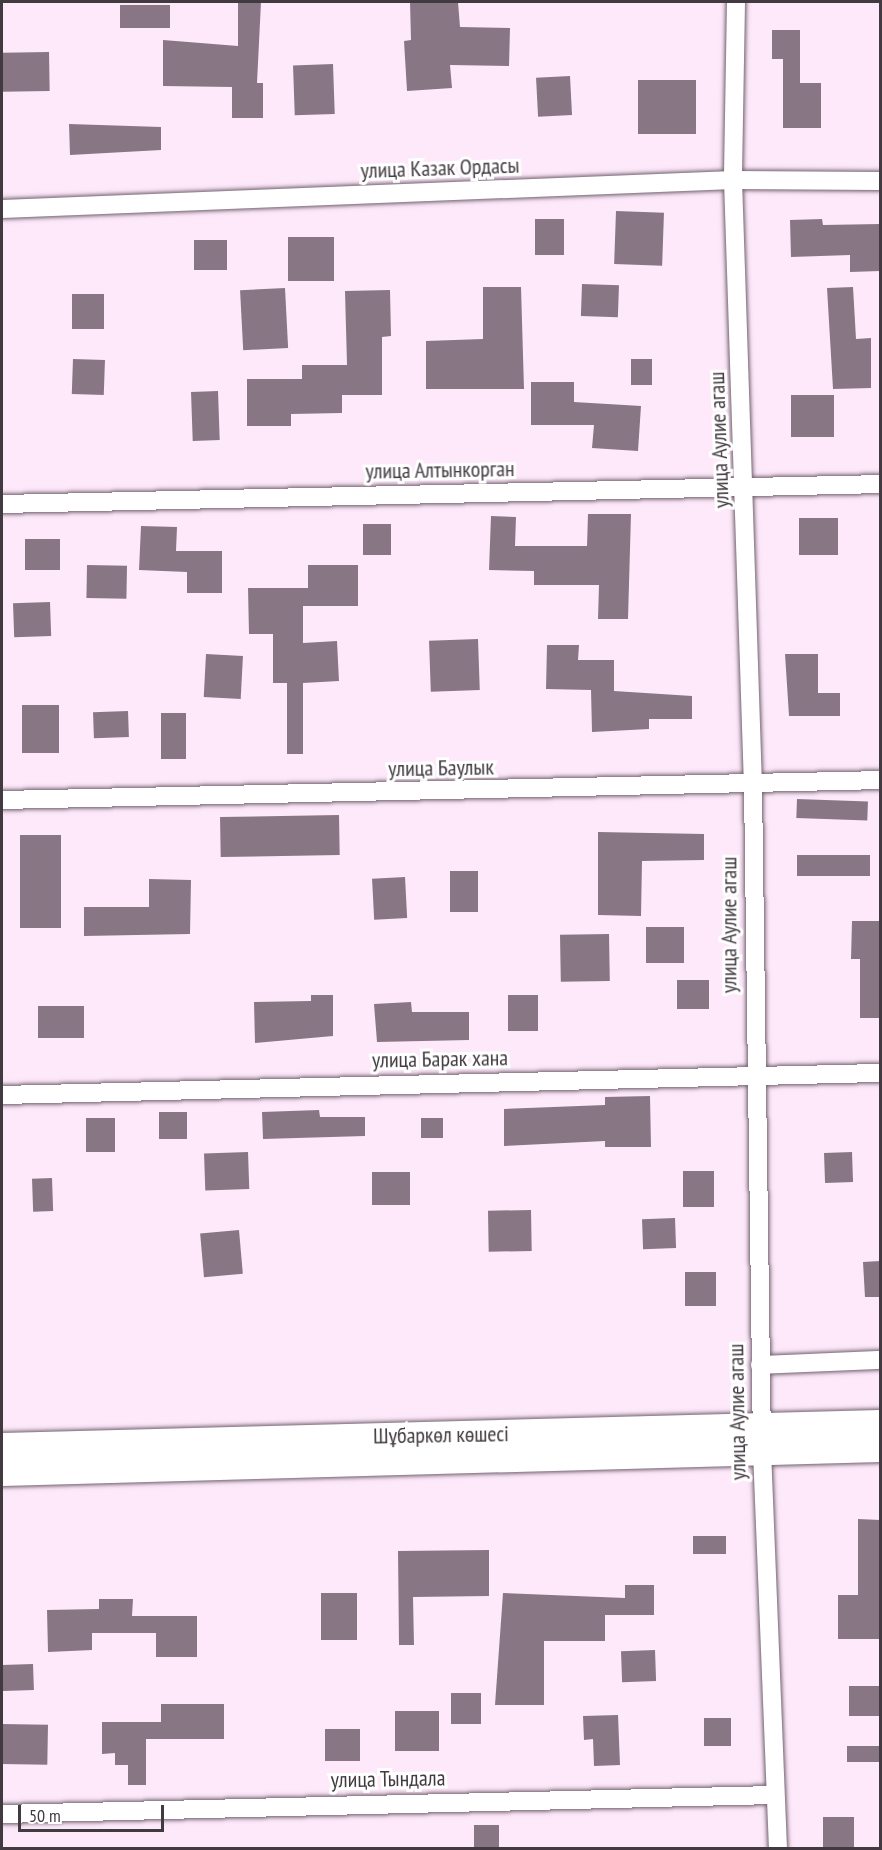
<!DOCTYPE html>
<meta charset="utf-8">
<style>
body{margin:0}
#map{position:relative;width:882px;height:1850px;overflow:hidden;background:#fde9fa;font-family:"PT Sans Narrow",sans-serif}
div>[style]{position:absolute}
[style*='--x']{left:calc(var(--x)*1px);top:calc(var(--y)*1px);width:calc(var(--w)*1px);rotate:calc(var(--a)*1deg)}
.building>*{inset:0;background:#887685;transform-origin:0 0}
.roads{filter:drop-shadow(0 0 2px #736270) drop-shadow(0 0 2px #736270)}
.street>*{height:18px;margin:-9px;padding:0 9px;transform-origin:9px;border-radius:9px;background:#fff}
.secondary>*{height:27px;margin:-13.5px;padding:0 13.5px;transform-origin:13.5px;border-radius:13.5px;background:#fff}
span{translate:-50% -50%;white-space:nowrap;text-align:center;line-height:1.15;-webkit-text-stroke:6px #fff;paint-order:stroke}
.street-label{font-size:22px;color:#413a40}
.frame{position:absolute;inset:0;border:3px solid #413a40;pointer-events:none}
.scale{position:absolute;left:18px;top:1805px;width:146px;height:27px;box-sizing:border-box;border:3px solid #413a40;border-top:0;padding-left:8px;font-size:18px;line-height:21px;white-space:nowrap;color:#413a40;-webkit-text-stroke:4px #fff;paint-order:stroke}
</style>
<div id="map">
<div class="building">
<i style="clip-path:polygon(238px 2px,261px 2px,257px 83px,263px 83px,263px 118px,232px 118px,232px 87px,163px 86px,163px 40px,238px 46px)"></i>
<i style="clip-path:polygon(410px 2px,458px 2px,460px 27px,510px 28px,509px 66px,450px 65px,452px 88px,407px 91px,404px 41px,411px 40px)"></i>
<i style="left:170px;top:5px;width:23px;height:50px;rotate:90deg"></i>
<i style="clip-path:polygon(772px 30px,800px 30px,800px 83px,821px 83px,821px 128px,783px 128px,783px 59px,772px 59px)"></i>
<i style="left:49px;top:52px;width:39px;height:47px;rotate:89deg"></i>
<i style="left:333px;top:64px;width:50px;height:40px;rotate:88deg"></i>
<i style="left:570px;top:76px;width:39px;height:34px;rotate:87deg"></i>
<i style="left:638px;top:80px;width:58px;height:54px"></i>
<i style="clip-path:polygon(69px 124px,161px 127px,161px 150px,70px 155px)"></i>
<i style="left:616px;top:211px;width:48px;height:53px;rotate:2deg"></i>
<i style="left:535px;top:219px;width:29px;height:36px"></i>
<i style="clip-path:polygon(822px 219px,823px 225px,880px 224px,880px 271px,850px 272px,850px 255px,791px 257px,790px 220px)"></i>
<i style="left:288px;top:237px;width:46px;height:44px"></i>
<i style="left:194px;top:240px;width:33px;height:30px"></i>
<i style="left:582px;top:284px;width:37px;height:32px;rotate:2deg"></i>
<i style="clip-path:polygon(483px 287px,521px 287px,524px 389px,426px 389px,426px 341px,483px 339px)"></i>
<i style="clip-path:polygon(853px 287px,856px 339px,871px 338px,871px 388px,833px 389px,827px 288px)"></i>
<i style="left:285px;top:288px;width:60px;height:45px;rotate:87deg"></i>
<i style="clip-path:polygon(390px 290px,391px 336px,382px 337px,382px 395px,342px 395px,342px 413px,291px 414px,291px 426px,247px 426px,247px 379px,302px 379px,302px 365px,347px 365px,345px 291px)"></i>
<i style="left:72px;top:294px;width:32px;height:35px"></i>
<i style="left:73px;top:359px;width:32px;height:35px;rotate:2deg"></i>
<i style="left:631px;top:359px;width:21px;height:26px"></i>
<i style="clip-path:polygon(531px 382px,574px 382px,574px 402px,641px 406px,638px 451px,592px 448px,594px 425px,531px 425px)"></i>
<i style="left:218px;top:391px;width:49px;height:27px;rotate:88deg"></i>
<i style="left:791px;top:395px;width:43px;height:42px"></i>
<i style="clip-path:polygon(588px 514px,631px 514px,628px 619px,598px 619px,599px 585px,534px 585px,534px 571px,489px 570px,491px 516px,516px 517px,515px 546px,587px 546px)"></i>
<i style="left:799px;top:518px;width:39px;height:37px"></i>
<i style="left:363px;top:524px;width:28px;height:31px"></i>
<i style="clip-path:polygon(141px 526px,177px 527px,176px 551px,222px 551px,222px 593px,187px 593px,187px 572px,139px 570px)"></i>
<i style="left:25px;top:539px;width:35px;height:31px"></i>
<i style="left:87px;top:565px;width:40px;height:33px;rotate:1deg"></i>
<i style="clip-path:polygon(308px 565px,358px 565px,358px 606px,303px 606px,303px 643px,337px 641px,339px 681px,303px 683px,303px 754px,287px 754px,287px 683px,273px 683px,273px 634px,249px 634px,248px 588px,308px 588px)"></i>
<i style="left:50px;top:602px;width:34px;height:37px;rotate:88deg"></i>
<i style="left:478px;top:639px;width:51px;height:49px;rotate:88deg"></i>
<i style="clip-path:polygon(547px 645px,579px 645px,578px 660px,614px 660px,614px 691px,692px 696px,692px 719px,649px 719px,649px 729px,592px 732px,591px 690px,546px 689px)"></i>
<i style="left:206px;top:654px;width:37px;height:43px;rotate:3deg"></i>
<i style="clip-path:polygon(785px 654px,818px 654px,818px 693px,840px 693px,840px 716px,789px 716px)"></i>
<i style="left:22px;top:705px;width:37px;height:48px"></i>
<i style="left:128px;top:711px;width:26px;height:35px;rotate:88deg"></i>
<i style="left:161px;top:713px;width:25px;height:46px"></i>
<i style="left:797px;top:799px;width:71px;height:19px;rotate:2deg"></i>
<i style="left:339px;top:815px;width:40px;height:119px;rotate:89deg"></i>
<i style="clip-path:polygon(598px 832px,704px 834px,704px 860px,642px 861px,641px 916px,598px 915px)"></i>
<i style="left:20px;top:835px;width:41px;height:93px"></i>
<i style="left:870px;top:855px;width:21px;height:73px;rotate:90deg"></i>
<i style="left:450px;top:871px;width:28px;height:41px"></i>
<i style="left:405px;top:877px;width:41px;height:33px;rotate:87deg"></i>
<i style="clip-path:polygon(149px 879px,191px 880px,190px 934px,84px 936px,84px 907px,149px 907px)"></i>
<i style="clip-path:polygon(852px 921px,880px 921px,880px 1018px,860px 1018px,860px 959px,851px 959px)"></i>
<i style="left:646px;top:927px;width:38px;height:36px"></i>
<i style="left:609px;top:934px;width:47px;height:49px;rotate:89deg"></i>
<i style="left:677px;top:980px;width:32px;height:29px"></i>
<i style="clip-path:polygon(311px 995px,333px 995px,333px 1036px,255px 1043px,254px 1002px,311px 1001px)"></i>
<i style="left:508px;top:995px;width:30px;height:36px"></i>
<i style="clip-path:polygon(411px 1002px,412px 1012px,469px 1012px,469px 1040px,377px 1042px,374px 1004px)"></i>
<i style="left:38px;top:1006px;width:46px;height:32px"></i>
<i style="clip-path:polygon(650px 1096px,651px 1147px,605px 1147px,605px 1141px,504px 1146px,504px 1109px,605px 1105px,605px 1097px)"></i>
<i style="clip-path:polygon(319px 1110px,320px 1117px,365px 1117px,365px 1136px,263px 1139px,262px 1112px)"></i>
<i style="left:159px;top:1112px;width:28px;height:27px"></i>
<i style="left:86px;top:1118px;width:29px;height:34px"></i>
<i style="left:421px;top:1118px;width:22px;height:20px"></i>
<i style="left:248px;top:1152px;width:37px;height:44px;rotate:88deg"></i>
<i style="left:852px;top:1152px;width:30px;height:28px;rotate:88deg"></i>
<i style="left:683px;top:1171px;width:31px;height:36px"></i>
<i style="left:372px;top:1172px;width:38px;height:33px"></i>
<i style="left:52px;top:1178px;width:33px;height:20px;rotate:88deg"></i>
<i style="left:531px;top:1210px;width:41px;height:43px;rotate:89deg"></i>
<i style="left:675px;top:1218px;width:30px;height:33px;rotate:88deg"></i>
<i style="left:239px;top:1230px;width:44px;height:39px;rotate:85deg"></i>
<i style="clip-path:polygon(880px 1261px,880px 1297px,865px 1297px,863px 1262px)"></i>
<i style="left:685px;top:1272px;width:31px;height:34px"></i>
<i style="clip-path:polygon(858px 1519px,880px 1520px,880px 1639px,838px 1639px,838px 1595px,858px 1595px)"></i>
<i style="left:693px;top:1536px;width:33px;height:18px"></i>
<i style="clip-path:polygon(489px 1550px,489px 1596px,413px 1597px,414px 1645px,399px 1645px,398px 1551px)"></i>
<i style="clip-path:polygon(625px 1585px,654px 1585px,654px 1615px,605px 1615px,605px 1641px,544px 1641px,544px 1705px,495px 1705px,503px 1593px,625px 1598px)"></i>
<i style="left:321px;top:1593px;width:36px;height:47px"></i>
<i style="clip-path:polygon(99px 1599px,133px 1599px,132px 1616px,197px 1616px,197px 1657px,156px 1657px,156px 1633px,92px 1633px,92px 1650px,48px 1652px,47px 1610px,99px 1609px)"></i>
<i style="left:655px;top:1650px;width:31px;height:34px;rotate:88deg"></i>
<i style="left:33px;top:1664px;width:26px;height:31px;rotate:88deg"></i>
<i style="left:849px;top:1686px;width:31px;height:30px"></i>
<i style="left:451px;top:1693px;width:30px;height:31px"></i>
<i style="clip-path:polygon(161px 1704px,224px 1704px,224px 1739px,146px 1739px,146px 1785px,128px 1785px,128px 1765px,115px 1765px,115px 1753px,102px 1754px,102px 1722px,161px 1722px)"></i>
<i style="left:395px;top:1711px;width:44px;height:40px"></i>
<i style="clip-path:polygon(618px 1715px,620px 1765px,594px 1766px,593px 1739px,584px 1740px,583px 1716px)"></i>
<i style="left:704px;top:1718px;width:27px;height:28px"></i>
<i style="left:2px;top:1724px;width:46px;height:40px;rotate:1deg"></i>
<i style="left:325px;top:1729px;width:35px;height:32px"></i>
<i style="left:847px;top:1746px;width:33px;height:16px"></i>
<i style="left:823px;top:1817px;width:31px;height:30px"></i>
<i style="left:474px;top:1825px;width:25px;height:23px"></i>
</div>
<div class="roads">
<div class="street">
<i style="--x:736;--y:2;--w:178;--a:91"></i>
<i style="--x:733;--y:180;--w:606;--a:88.11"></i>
<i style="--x:753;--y:786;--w:665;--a:89.22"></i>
<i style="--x:762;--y:1451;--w:397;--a:87.7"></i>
<i style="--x:2;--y:209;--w:732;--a:-2.27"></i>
<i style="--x:733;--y:180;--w:147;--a:0.4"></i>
<i style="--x:2;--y:504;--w:878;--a:-1.3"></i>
<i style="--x:2;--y:800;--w:878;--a:-1.3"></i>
<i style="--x:2;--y:1095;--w:878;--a:-1.44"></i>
<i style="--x:760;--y:1365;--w:120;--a:-2.4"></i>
<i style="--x:2;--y:1814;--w:773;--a:-1.41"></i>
</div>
<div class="secondary">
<i style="--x:2;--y:1446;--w:878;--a:-1.5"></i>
<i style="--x:2;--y:1472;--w:878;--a:-1.57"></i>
</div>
</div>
<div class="street-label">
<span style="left:440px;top:168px;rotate:-2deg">улица Казак Ордасы</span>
<span style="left:719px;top:440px;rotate:-92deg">улица Аулие агаш</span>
<span style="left:440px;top:470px;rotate:-1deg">улица Алтынкорган</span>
<span style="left:441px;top:768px;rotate:-1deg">улица Баулык</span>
<span style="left:729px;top:925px;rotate:-90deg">улица Аулие агаш</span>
<span style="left:440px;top:1059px;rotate:-1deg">улица Барак хана</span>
<span style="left:737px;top:1412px;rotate:-91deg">улица Аулие агаш</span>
<span style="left:441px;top:1435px;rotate:-1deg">Шұбаркөл көшесі</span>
<span style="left:388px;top:1779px;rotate:-1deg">улица Тындала</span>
</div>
<div class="frame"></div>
<div class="scale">50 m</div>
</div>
